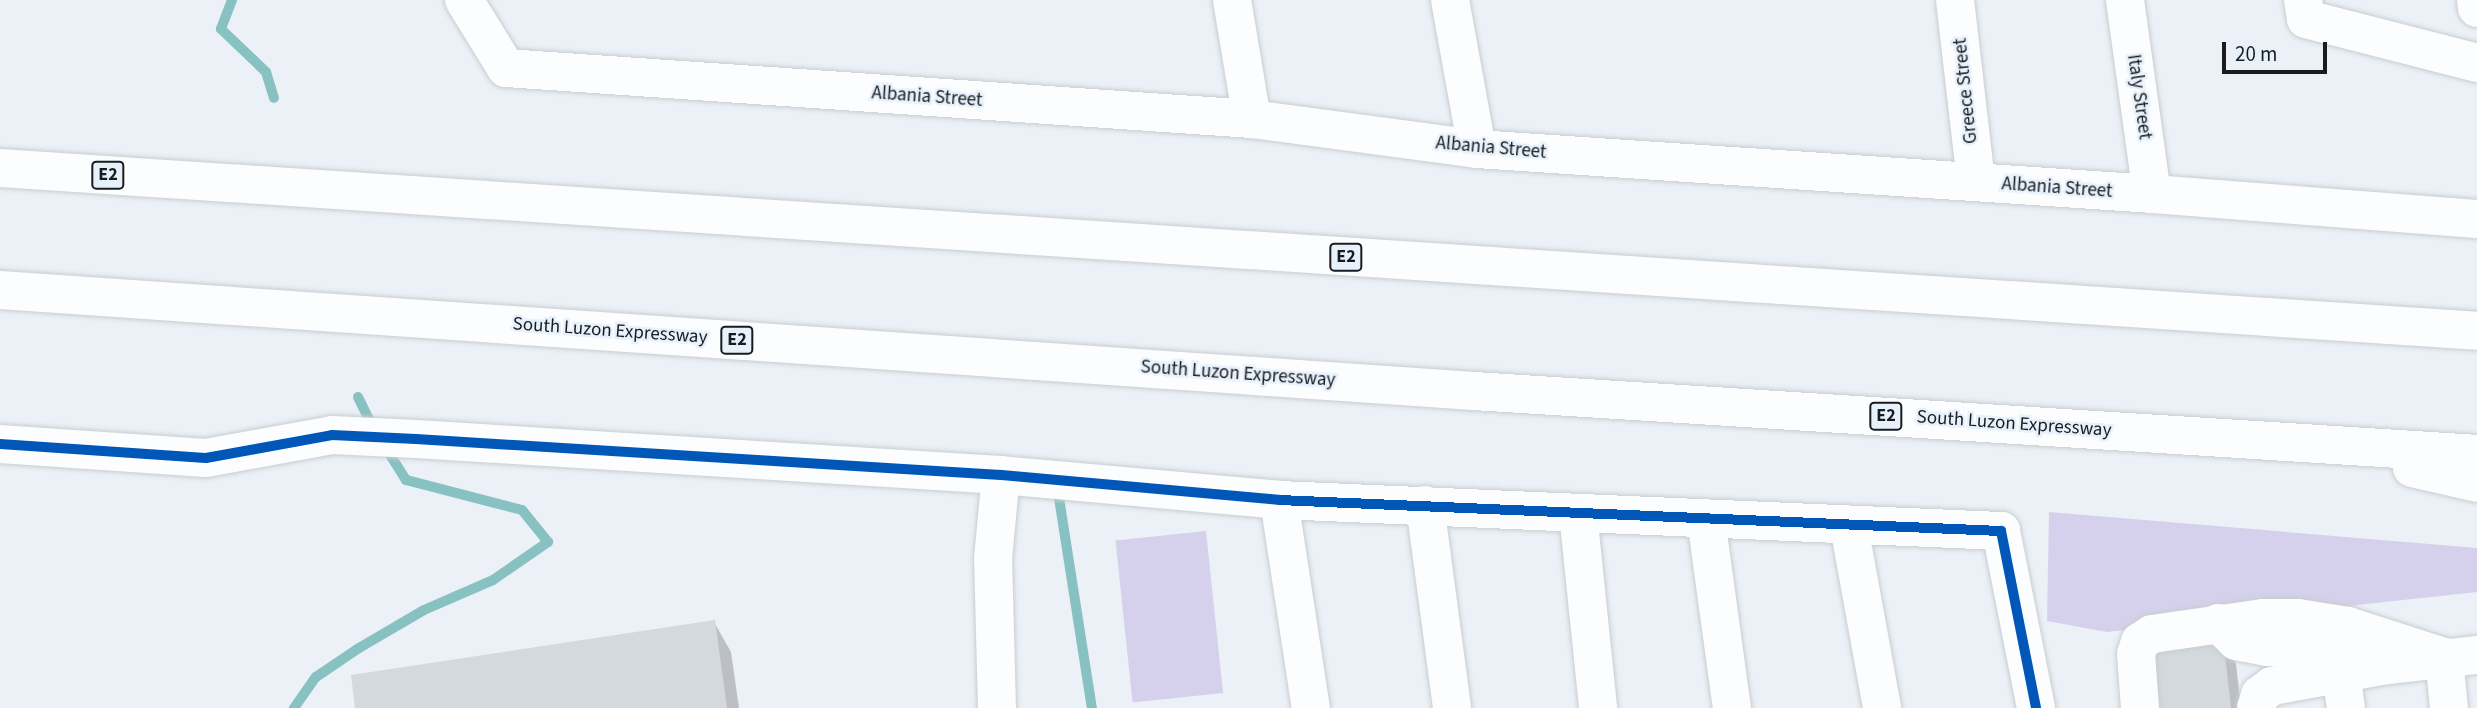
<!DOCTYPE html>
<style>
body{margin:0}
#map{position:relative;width:2477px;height:708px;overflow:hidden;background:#ebf1f6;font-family:"Source Sans 3",sans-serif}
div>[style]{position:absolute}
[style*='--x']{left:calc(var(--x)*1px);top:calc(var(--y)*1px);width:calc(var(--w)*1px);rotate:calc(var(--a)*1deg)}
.green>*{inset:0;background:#d5d1ec;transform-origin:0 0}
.shadow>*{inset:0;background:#0003}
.stream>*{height:10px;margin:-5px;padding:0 5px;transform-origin:5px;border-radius:5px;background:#88c1c2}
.building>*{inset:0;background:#d3d9dc}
.roads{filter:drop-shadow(0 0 2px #c8cdd0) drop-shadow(0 0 2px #c8cdd0)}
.minor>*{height:38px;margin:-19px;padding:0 19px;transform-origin:19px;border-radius:19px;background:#fcfdfe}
.highway>*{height:38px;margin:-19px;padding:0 19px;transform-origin:19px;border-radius:19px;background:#fcfdfe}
.cycleway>*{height:10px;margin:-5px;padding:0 5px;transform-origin:5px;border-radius:5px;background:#0057b8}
span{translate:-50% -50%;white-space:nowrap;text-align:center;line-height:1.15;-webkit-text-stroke:5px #e7f1fb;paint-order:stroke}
.shield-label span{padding:2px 5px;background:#e7f1fb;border:2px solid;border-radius:5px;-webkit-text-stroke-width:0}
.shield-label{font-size:18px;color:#191c1f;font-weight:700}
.street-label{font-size:19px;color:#191c1f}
.scale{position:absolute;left:2222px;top:42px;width:105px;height:32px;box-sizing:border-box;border:4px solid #191c1f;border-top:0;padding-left:9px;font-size:21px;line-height:24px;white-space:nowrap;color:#191c1f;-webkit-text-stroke:5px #e7f1fb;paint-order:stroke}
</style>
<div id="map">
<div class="green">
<i style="clip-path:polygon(2049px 512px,2477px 548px,2477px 592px,2107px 632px,2047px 621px)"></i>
<i style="left:1206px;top:531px;width:163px;height:91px;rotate:84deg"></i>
</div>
<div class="shadow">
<i style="clip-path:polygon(714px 622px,731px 652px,739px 708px,357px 708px)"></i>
<i style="clip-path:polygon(2222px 639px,2236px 664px,2241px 708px,2157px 708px)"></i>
</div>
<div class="stream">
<i style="--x:232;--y:0;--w:31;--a:111"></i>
<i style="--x:221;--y:29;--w:62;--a:43.7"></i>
<i style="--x:266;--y:72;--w:27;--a:73"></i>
<i style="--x:358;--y:397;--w:34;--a:64"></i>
<i style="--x:1059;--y:498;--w:213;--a:81.1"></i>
<i style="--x:294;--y:708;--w:38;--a:-55"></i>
<i style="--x:316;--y:677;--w:52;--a:-34"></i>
<i style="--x:359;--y:648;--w:75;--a:-30.3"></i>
<i style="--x:424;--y:610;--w:75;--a:-23.5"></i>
<i style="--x:493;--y:580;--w:67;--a:-34.6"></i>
<i style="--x:548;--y:542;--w:41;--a:-129.1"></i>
<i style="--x:522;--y:510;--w:120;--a:-165.5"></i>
<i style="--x:406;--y:480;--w:41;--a:-122.2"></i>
</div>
<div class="building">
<i style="clip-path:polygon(715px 620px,727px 708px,355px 708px,351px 675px)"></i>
<i style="clip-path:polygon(2223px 637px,2231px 708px,2155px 708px,2148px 647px)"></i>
</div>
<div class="roads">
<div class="minor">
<i style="--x:464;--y:0;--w:80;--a:58.3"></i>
<i style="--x:506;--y:68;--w:748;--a:3.91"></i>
<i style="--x:1252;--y:119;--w:227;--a:7.6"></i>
<i style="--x:1477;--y:149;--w:676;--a:3.81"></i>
<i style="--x:2152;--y:194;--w:326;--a:4.4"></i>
<i style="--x:1232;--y:0;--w:121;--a:80.5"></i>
<i style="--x:1450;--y:0;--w:151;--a:79.7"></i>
<i style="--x:1955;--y:0;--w:183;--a:83.4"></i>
<i style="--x:2125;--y:0;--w:196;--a:82.1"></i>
<i style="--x:2303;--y:0;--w:19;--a:81"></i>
<i style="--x:2306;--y:19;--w:177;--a:14.4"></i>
<i style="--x:2476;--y:0;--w:8;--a:83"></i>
<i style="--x:0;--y:444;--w:206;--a:3.9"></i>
<i style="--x:206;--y:458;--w:128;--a:-10.3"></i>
<i style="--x:332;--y:435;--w:84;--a:2.7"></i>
<i style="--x:416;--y:439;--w:586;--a:3.52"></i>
<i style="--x:1001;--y:475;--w:279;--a:5.1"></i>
<i style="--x:1279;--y:500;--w:723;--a:2.46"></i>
<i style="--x:2001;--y:531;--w:180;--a:78.8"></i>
<i style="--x:1279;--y:500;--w:210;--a:81.3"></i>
<i style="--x:1425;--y:505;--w:205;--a:82.4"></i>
<i style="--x:1578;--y:513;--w:196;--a:84.1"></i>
<i style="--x:1706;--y:519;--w:191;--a:82.2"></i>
<i style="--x:1849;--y:526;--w:185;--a:79.7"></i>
<i style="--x:2218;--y:623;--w:25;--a:45"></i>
<i style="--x:2236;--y:641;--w:31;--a:11"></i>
<i style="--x:2266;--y:647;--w:109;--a:3.2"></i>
<i style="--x:2444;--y:657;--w:51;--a:84.4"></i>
<i style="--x:2341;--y:673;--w:35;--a:82"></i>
<i style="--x:997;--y:708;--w:149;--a:-91.5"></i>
<i style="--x:993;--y:559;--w:84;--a:-84.6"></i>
<i style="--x:2140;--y:708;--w:54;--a:-94.2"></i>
<i style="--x:2136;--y:654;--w:13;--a:-72"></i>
<i style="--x:2140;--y:642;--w:14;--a:-34"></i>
<i style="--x:2152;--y:634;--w:112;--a:-8.2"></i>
<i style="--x:2263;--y:618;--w:35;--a:0"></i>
<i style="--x:2298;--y:618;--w:51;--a:9.1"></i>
<i style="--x:2348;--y:626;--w:101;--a:17.9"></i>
<i style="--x:2256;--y:708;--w:14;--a:-73"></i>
<i style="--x:2260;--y:695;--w:15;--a:-37"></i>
<i style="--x:2272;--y:686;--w:118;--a:-10.3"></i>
<i style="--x:2388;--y:665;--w:90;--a:-6.4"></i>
</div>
<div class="highway">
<i style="--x:0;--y:168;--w:2482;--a:3.76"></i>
<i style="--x:0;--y:290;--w:1477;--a:3.92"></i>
<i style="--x:1474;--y:391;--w:1005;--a:3.59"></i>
<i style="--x:2412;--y:468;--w:67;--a:13"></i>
</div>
</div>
<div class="cycleway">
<i style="--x:0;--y:444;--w:206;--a:3.9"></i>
<i style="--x:206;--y:458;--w:128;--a:-10.3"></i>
<i style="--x:332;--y:435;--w:84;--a:2.7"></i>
<i style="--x:416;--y:439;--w:586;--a:3.52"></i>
<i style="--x:1001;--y:475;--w:279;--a:5.1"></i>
<i style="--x:1279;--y:500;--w:723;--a:2.46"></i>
<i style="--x:2001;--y:531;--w:180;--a:78.8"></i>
</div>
<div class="shield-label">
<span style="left:108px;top:175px">E2</span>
<span style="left:1346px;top:257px">E2</span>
<span style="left:737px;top:340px">E2</span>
<span style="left:1886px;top:416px">E2</span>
</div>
<div class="street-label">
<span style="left:1966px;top:91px;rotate:-96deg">Greece Street</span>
<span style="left:927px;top:97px;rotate:4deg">Albania Street</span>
<span style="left:2139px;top:97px;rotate:82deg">Italy Street</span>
<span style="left:1491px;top:148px;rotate:5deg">Albania Street</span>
<span style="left:2057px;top:188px;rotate:4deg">Albania Street</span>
<span style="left:610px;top:331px;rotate:4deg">South Luzon Expressway</span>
<span style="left:1238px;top:374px;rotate:4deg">South Luzon Expressway</span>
<span style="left:2014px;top:424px;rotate:4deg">South Luzon Expressway</span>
</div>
<div class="scale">20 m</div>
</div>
